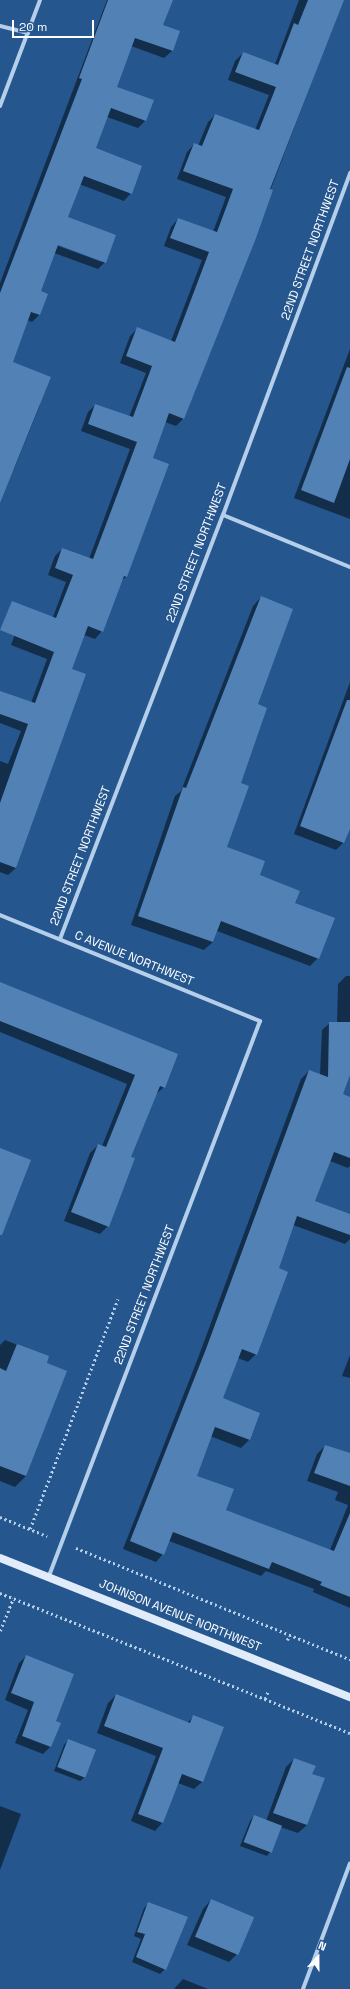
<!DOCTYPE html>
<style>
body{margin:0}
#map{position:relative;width:350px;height:1989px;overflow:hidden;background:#25568e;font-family:"Space Grotesk",sans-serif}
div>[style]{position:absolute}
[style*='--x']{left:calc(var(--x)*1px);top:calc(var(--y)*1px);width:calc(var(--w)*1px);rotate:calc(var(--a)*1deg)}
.shadow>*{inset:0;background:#0007}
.building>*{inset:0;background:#5281b6;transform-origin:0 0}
.path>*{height:2.5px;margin-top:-1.25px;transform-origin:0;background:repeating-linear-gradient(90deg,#b5cfeb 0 2px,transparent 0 5px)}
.street>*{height:4px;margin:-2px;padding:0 2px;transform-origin:2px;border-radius:2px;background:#b5cfeb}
.secondary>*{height:8px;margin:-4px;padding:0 4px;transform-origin:4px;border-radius:4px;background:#e0ecf9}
span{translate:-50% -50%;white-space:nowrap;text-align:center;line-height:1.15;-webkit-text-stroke:3.5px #25568e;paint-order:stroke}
.street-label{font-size:12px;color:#fff}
.north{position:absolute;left:298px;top:1937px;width:40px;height:40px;-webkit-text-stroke:3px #25568e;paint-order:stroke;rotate:21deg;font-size:11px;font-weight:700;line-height:16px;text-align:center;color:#fff}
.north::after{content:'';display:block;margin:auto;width:14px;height:18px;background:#fff;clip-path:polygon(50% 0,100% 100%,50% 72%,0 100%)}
.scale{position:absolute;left:12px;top:20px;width:82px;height:18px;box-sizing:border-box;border:2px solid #fff;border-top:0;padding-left:5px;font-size:12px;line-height:14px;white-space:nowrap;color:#fff;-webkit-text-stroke:3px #25568e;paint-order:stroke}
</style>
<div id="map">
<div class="shadow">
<i style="clip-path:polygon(evenodd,107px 0,172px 0,162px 26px,179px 32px,172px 51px,164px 58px,131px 46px,115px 87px,145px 121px,138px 128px,107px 117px,95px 149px,131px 193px,124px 201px,79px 184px,67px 218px,105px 262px,98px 269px,54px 253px,39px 292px,39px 315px,32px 322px,27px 320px,12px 363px,40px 405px,14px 469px,6px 477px,0 474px,0 283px,107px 0,53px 242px,102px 260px,102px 262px,53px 244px,53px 242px)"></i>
<i style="clip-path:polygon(299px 0,343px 0,183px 419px,176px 426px,165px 422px,152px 458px,126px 577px,120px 582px,102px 631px,95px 639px,84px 635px,71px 670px,16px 868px,8px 875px,0 872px,0 761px,8px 764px,21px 731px,0 723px,0 692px,31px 703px,47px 659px,11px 645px,22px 616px,53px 617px,66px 582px,48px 575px,55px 556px,62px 549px,89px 559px,130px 449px,81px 431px,88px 412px,95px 405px,129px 417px,146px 373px,120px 363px,130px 336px,137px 329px,171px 341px,202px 260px,164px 246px,171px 227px,178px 219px,213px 232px,226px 197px,177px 179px,187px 152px,194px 144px,198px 146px,208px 122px,215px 115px,255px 130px,269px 95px,228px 80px,235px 61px,243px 53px,275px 64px)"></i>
<i style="clip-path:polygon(350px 349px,350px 519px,294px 498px)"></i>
<i style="clip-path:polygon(261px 597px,257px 705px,226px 848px,294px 903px,318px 958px,310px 966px,217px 931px,213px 942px,204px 950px,131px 925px,175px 796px,181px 791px,253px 606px)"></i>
<i style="clip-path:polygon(350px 682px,350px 826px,343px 843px,336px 850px,294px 834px)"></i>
<i style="clip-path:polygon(346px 976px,350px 976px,350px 1072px,341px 1094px,350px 1098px,350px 1166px,348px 1168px,330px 1161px,314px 1201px,350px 1215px,350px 1239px,345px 1244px,293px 1225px,277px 1269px,256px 1354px,248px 1362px,238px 1358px,222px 1399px,259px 1414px,249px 1440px,241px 1448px,210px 1436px,196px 1477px,225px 1510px,330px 1550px,348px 1505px,335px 1500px,338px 1492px,307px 1481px,317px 1454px,325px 1446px,350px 1454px,350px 1608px,313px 1592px,314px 1589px,266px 1571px,261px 1576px,169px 1541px,163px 1554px,156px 1562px,123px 1549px,198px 1358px,301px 1079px,309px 1071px,320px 1075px,322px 1030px,330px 1023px,337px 1023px,338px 984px)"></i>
<i style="clip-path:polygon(0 983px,164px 1087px,155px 1095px,130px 1157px,108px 1226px,100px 1234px,64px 1221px,90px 1153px,98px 1145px,102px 1146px,127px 1084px,0 1032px)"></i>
<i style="clip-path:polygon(5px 1340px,48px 1357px,26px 1476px,15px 1487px,0 1481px,0 1345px)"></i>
<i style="clip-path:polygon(350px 1355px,350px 1378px,342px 1376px)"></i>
<i style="clip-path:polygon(26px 1656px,54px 1722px,59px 1724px,50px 1747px,43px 1754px,15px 1743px,28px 1710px,5px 1700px,19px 1663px)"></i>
<i style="clip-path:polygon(116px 1695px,187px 1723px,193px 1717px,202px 1782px,194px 1789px,178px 1783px,162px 1823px,155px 1831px,131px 1821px,156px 1756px,97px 1733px,108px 1703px)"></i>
<i style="clip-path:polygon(68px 1740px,95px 1751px,85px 1777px,80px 1781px,54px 1771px,64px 1745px)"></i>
<i style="clip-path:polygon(294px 1759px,311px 1774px,307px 1825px,298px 1833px,280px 1827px,271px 1851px,267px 1856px,240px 1846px,250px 1821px,254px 1816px,266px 1821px,286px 1767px)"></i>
<i style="clip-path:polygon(0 1806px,21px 1814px,0 1870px)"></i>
<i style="clip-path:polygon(211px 1900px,252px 1917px,237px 1954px,229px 1962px,187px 1945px,203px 1909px)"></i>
<i style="clip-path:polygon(149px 1903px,165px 1969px,160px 1974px,132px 1962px,141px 1939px,134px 1936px,144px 1908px)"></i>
<i style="clip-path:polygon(183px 1979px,208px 1989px,174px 1989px)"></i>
</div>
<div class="building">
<i style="clip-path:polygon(108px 0,173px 0,163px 25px,180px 31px,173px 51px,135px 38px,117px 87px,154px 100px,146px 121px,111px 108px,96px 148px,142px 166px,132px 194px,84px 176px,68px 217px,116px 235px,106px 263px,58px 245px,41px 291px,48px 294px,40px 315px,31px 312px,13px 362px,51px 377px,0 503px,0 293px,82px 79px,79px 78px)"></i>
<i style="clip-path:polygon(308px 0,344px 0,270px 189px,273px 190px,256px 238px,184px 419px,169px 413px,153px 458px,169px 464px,127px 577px,124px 576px,103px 632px,88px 626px,72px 669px,86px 674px,16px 868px,0 862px,0 803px,28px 724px,0 714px,0 691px,35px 703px,54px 652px,0 630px,12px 601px,56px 618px,73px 575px,55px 568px,62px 548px,93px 559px,137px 442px,88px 424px,95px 404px,133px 417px,152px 366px,126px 356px,137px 327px,175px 342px,209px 252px,170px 238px,178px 218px,217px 232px,233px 189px,183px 171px,194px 143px,202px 146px,215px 114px,259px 130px,276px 87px,235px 72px,243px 52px,278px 65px,294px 23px,298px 25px)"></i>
<i style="clip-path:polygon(347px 367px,350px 368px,350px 459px,334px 503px,301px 490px)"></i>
<i style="clip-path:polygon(261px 596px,293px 609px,258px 704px,267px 708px,241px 783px,249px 786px,227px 847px,265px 861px,260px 875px,300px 891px,295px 903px,335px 918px,319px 959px,221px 921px,213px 942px,138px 916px,183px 787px,186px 788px)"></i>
<i style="clip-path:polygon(347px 700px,350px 700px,350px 829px,344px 843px,300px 826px)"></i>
<i style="clip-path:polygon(0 982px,178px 1054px,165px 1088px,160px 1086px,131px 1157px,135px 1158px,109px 1227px,71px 1212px,98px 1144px,106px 1147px,135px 1075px,0 1021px)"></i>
<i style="clip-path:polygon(329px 1022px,350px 1022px,350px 1075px,343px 1094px,350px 1097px,350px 1158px,334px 1152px,315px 1201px,350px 1214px,350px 1235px,297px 1216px,279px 1268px,288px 1272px,257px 1355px,242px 1349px,223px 1398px,260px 1413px,250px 1440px,215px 1427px,197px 1476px,234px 1489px,226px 1510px,334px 1551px,350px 1513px,350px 1597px,320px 1585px,322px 1582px,272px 1562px,269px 1569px,173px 1532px,164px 1555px,130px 1541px,206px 1349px,309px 1070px,328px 1077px)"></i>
<i style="clip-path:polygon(0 1148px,31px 1160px,2px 1235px,0 1235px)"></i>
<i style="clip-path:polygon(17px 1344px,49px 1356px,47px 1363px,67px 1371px,26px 1476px,0 1466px,0 1368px,6px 1371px)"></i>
<i style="clip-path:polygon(325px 1445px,350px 1453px,350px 1486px,314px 1473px)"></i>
<i style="clip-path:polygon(26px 1655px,74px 1674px,56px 1721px,61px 1723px,51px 1747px,22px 1736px,34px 1702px,11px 1693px)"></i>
<i style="clip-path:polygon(116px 1694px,190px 1723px,193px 1715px,224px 1727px,203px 1782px,182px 1774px,163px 1823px,138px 1814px,163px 1748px,104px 1726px)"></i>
<i style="left:68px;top:1739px;width:30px;height:30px;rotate:21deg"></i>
<i style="clip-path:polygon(294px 1758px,316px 1766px,312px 1774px,325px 1778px,307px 1825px,273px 1813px)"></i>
<i style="left:254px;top:1815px;width:30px;height:29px;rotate:21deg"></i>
<i style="left:211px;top:1899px;width:47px;height:41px;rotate:23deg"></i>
<i style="clip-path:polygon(148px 1902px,188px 1917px,166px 1970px,136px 1957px,145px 1934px,137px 1932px)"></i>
</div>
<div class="path">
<i style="--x:0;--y:1517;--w:51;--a:22"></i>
<i style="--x:30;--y:1529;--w:246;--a:-69.1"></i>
<i style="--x:76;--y:1548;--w:296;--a:22.1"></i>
<i style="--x:0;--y:1593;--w:377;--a:21.8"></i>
<i style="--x:0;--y:1631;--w:35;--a:-68"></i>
<i style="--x:287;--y:1640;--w:6;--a:-59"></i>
<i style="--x:265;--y:1699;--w:9;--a:-69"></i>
</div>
<div class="street">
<i style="--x:0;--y:26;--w:29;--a:14"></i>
<i style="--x:0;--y:106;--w:113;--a:-69.3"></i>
<i style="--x:223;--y:515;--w:137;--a:22.3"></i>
<i style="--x:0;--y:915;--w:281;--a:22.2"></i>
<i style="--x:260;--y:1021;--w:594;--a:110.82"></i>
<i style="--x:60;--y:939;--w:454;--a:-69"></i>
<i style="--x:223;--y:515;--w:365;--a:-69.6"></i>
<i style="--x:303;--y:1989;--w:134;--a:-69.5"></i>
</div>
<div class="secondary">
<i style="--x:0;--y:1558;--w:377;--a:21.7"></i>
</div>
<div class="street-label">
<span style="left:311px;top:250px;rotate:-70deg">22ND STREET NORTHWEST</span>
<span style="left:197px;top:553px;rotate:-69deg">22ND STREET NORTHWEST</span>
<span style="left:81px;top:856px;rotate:-69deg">22ND STREET NORTHWEST</span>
<span style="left:134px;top:959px;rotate:22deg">C AVENUE NORTHWEST</span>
<span style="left:145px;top:1295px;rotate:-69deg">22ND STREET NORTHWEST</span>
<span style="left:180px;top:1616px;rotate:22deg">JOHNSON AVENUE NORTHWEST</span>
</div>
<div class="north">N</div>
<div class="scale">20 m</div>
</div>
